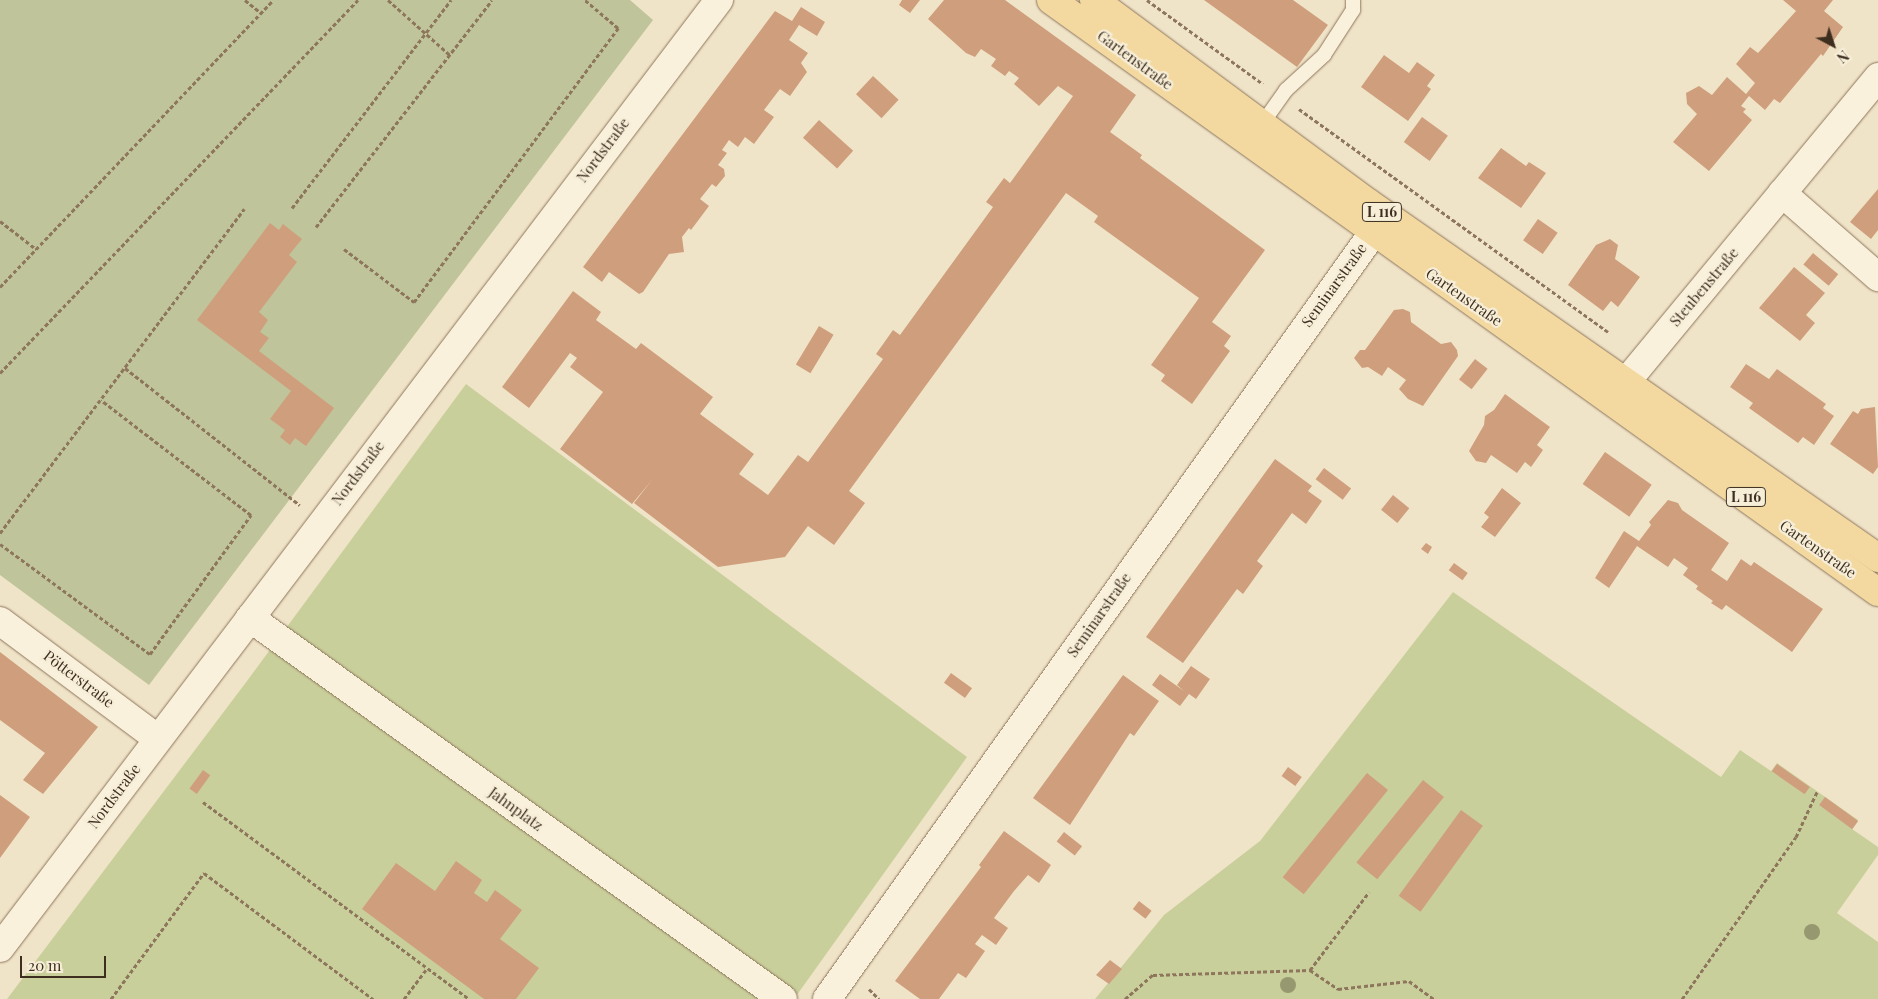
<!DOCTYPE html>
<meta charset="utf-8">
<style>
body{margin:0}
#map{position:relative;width:1878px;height:999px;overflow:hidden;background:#f0e4c8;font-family:"Playfair Display",serif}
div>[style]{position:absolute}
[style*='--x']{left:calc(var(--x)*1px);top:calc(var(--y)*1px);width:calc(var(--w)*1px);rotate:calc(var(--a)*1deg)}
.green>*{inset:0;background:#c9cf9b}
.cemetery>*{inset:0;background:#bfc49a}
.building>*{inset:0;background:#cf9f7d;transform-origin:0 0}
.path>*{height:3px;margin-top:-1.5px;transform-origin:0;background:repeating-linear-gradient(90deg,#8d765c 0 4px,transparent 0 6.5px)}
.roads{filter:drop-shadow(0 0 1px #8d765c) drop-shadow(0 0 1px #8d765c)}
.lane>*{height:14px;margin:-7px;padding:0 7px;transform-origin:7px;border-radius:7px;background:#faf1dc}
.street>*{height:28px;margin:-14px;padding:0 14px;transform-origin:14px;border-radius:14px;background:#faf1dc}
.secondary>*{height:28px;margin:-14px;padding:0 14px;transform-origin:14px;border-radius:14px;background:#faf1dc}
.primary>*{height:28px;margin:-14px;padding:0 14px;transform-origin:14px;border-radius:14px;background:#f3d9a0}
.trees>*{width:16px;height:16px;margin:-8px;border-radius:50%;background:#96986f}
span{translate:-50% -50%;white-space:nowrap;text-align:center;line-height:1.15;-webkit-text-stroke:4.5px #f7eed8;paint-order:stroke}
.shield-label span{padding:1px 4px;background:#f7eed8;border:1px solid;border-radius:4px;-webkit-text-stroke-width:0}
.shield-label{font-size:14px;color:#3d2e20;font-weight:700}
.street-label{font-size:15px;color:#3d2e20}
.north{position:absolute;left:1808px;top:20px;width:50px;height:50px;-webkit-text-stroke:4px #f7eed8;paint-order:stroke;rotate:140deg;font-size:14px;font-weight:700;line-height:20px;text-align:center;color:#3d2e20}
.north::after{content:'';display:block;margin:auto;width:18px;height:22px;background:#3d2e20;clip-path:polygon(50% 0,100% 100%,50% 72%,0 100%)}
.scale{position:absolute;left:20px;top:956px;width:86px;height:22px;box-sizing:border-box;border:2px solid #3d2e20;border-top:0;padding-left:6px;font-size:15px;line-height:18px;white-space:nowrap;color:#3d2e20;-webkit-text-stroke:4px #f7eed8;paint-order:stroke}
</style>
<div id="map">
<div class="green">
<i style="clip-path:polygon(466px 384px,967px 757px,794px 999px,7px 999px,247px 681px)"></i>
<i style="clip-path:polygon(1453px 592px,1721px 777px,1740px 750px,1771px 771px,1777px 763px,1858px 820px,1852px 829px,1878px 847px,1878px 855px,1837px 913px,1878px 942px,1878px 999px,1095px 999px,1164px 915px,1260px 841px)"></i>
</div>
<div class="cemetery">
<i style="clip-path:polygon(0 0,630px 0,653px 20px,149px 685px,0 575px)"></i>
</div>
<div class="building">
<i style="clip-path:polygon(902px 0,920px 0,910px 13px,899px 5px)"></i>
<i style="clip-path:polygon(944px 0,1005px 0,1136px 95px,1110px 132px,1142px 155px,1140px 158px,1265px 250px,1212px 322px,1231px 336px,1224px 346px,1230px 351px,1192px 404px,1161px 381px,1165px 375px,1151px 365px,1199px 298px,1094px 222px,1098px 216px,1066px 193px,849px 491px,865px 503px,834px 545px,808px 526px,785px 557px,718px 567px,634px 503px,652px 480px,632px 504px,560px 449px,603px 392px,570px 367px,577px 358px,570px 353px,529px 408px,502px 387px,573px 291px,601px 312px,596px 320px,636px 349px,641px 343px,713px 397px,700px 414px,754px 454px,739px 474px,768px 495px,798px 455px,808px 462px,883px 359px,876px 354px,893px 330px,900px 335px,993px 207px,986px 202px,1004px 178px,1010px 183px,1073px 96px,1058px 86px,1039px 106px,1014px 84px,1019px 78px,1009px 71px,1005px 76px,991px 66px,996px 59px,981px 49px,975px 57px,966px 53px,928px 19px)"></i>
<i style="clip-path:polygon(1204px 0,1293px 0,1328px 25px,1297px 67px)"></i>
<i style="clip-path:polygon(1783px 0,1833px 0,1824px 11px,1843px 27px,1823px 56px,1821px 54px,1780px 103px,1774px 99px,1765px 110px,1749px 96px,1741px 106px,1746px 109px,1743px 112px,1752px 120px,1709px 171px,1673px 142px,1697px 114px,1687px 104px,1686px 93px,1699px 86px,1712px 95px,1727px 77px,1746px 94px,1755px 83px,1736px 64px,1750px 47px,1758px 53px,1796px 11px)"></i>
<i style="clip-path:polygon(801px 7px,825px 22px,817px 36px,799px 25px,789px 40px,808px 53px,801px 63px,807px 72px,790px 96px,780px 89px,764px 110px,774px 117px,754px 144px,745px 137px,738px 147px,729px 140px,722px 150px,727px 153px,718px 165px,724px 169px,725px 176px,716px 187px,712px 184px,700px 199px,709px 206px,691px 230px,689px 228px,682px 237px,684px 252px,669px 254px,643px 292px,639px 294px,609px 272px,602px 282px,583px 267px,775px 11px,792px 21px)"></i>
<i style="clip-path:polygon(1384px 55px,1409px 73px,1417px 62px,1435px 75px,1427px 86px,1431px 89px,1408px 121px,1361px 87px)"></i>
<i style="left:873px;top:76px;width:35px;height:25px;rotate:43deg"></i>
<i style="left:1422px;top:117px;width:32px;height:31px;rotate:36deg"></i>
<i style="left:819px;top:120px;width:46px;height:24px;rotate:42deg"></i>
<i style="clip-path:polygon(1501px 148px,1526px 166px,1529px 162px,1546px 173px,1521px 208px,1478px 178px)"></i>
<i style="clip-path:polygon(1878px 189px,1878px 230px,1871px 239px,1850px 222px)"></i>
<i style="left:1538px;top:219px;width:24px;height:26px;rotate:35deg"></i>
<i style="clip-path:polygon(270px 223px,279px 230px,283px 224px,302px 239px,289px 255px,297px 262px,259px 312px,268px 320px,260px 332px,269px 338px,259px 351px,334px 408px,306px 446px,295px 438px,290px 445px,280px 437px,285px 430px,270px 419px,291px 391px,197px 320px)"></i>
<i style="clip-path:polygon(1610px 239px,1618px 245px,1615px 259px,1640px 277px,1618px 307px,1611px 301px,1603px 311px,1568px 285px,1596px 245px)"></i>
<i style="left:1813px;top:253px;width:33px;height:15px;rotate:40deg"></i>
<i style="clip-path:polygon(1794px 267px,1825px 293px,1806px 315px,1815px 323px,1800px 341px,1759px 308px)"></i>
<i style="clip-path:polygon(1403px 309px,1410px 312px,1411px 322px,1441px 344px,1451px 342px,1457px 350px,1458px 356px,1423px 406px,1408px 399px,1399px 389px,1406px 380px,1388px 367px,1382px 376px,1368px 367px,1362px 368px,1354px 358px,1360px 350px,1365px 350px,1394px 310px)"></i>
<i style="left:819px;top:326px;width:17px;height:45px;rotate:31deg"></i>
<i style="left:1475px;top:359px;width:16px;height:26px;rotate:38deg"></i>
<i style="clip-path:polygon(1746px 364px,1769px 379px,1777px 369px,1826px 404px,1823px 408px,1834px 416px,1814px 445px,1803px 437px,1798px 443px,1749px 408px,1753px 403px,1730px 387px)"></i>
<i style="clip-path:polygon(1505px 394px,1550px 427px,1537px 445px,1543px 450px,1536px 460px,1531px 467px,1525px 462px,1517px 473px,1491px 455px,1486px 463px,1476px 461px,1469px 451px,1484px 425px,1485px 416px,1494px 410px)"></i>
<i style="clip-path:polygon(1875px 407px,1878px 467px,1873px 474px,1830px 444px,1853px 411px,1858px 414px,1861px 409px)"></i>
<i style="left:1605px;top:452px;width:57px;height:39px;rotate:35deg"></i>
<i style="clip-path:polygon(1275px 459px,1312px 486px,1308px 491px,1322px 501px,1306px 524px,1292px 513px,1257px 561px,1263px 566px,1243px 594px,1237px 589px,1183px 663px,1146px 637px)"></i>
<i style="left:1324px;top:468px;width:34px;height:14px;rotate:37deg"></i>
<i style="clip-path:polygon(1502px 488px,1521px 503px,1495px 537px,1481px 527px,1489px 517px,1484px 513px)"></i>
<i style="left:1393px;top:495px;width:21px;height:19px;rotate:39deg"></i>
<i style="clip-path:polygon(1668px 500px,1678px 503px,1682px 510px,1729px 543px,1711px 570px,1727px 581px,1741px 559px,1751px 566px,1754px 562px,1823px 609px,1792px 652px,1726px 605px,1722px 610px,1711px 603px,1713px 601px,1696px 589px,1698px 586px,1683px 575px,1688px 568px,1674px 558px,1668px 567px,1637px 546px,1609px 588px,1595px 578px,1624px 531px,1639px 541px,1651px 525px,1649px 522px)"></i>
<i style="clip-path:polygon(1426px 543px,1432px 547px,1428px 554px,1421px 549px)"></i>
<i style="left:1454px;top:563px;width:17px;height:9px;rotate:36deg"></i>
<i style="clip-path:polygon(0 652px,98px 727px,43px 794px,23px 780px,45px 753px,0 720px)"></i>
<i style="clip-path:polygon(1191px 666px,1210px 679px,1196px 699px,1189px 694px,1180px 706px,1152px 685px,1160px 674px,1184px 691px,1177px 685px)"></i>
<i style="left:951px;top:673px;width:26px;height:12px;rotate:36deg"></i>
<i style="clip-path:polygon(1123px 675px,1159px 701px,1134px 736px,1130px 733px,1070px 825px,1033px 798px)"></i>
<i style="left:1777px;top:764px;width:40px;height:9px;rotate:35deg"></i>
<i style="left:1288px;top:767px;width:17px;height:11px;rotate:36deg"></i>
<i style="left:203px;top:770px;width:9px;height:23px;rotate:36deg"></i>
<i style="left:1367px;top:773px;width:27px;height:134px;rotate:39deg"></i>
<i style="left:1423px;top:780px;width:27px;height:106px;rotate:39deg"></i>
<i style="clip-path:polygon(0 795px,30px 817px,0 858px)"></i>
<i style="left:1825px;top:797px;width:41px;height:10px;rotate:36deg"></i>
<i style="left:1461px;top:810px;width:27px;height:106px;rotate:36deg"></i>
<i style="clip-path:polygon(1004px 831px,1051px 865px,1039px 883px,1028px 875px,1014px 891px,994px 918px,1008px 928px,996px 945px,982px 935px,975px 944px,985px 951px,966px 978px,958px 973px,939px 999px,920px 999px,895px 981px,981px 867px,979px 865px)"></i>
<i style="left:1064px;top:832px;width:23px;height:12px;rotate:38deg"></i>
<i style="clip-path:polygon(456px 861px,482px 880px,474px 893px,487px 902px,495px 890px,522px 910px,500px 939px,539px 968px,516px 999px,484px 999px,362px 909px,396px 863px,435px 891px)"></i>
<i style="left:1139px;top:901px;width:16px;height:10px;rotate:38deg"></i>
<i style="clip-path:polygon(1110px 960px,1122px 969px,1109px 984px,1096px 975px)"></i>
</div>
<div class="path">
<i style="--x:245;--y:0;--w:21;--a:39"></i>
<i style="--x:388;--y:0;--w:83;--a:41.6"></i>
<i style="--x:1147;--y:0;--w:143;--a:35.9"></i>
<i style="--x:1299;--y:109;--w:381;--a:35.8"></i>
<i style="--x:292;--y:208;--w:262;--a:-52.6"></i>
<i style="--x:0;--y:221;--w:46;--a:37.9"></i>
<i style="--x:316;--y:227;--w:287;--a:-52.2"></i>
<i style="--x:344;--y:249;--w:88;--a:37.1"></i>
<i style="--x:414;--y:302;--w:342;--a:-53.3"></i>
<i style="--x:618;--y:28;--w:43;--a:-139.7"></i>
<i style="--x:0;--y:287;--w:396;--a:-46.4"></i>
<i style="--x:125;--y:368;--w:222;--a:38.1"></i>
<i style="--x:0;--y:373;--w:517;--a:-46.18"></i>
<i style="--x:0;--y:533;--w:406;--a:-53"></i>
<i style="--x:0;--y:544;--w:186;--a:36.3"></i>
<i style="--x:150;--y:654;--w:172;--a:-54"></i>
<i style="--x:251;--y:515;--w:189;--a:-142.5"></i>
<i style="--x:203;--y:802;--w:331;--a:36.5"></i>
<i style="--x:1310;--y:970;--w:98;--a:-52.9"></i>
<i style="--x:869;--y:989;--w:14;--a:45"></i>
<i style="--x:111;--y:999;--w:157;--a:-53.6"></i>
<i style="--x:204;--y:873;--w:211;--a:36.7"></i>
<i style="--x:404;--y:999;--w:38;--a:-53"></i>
<i style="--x:1125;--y:999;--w:37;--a:-41"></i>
<i style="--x:1153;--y:975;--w:157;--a:-1.8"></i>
<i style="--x:1310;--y:970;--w:34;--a:34"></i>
<i style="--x:1338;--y:989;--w:71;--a:-6.4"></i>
<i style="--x:1409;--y:981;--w:31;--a:36"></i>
<i style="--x:1682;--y:999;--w:198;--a:-54.9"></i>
<i style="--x:1796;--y:837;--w:50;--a:-65"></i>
</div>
<div class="roads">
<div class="lane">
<i style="--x:1262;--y:124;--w:42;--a:-54.8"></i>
<i style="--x:1286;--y:90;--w:52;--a:-42.6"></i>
<i style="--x:1324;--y:55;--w:54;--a:-57.2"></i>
<i style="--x:1353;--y:10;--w:10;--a:-90"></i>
</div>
<div class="street">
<i style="--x:1782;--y:193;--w:128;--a:41.2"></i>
<i style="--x:1626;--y:382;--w:396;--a:-50.4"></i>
<i style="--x:250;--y:618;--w:655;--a:35.56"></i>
<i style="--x:0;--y:621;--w:196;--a:36.7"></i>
<i style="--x:827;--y:999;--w:941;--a:-54.52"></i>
</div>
<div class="secondary">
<i style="--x:0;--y:948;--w:1190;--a:-52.82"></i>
</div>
<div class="primary">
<i style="--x:1051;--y:0;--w:1017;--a:35.6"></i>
<i style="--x:1094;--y:0;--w:340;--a:36.5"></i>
<i style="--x:1367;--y:202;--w:623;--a:34.86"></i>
</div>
</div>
<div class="trees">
<i style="left:1812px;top:932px"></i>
<i style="left:1288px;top:985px"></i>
</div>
<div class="shield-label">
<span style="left:1382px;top:212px">L 116</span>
<span style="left:1746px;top:497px">L 116</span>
</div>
<div class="street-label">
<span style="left:1135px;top:60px;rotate:36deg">Gartenstraße</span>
<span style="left:603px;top:150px;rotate:-53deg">Nordstraße</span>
<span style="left:1334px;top:285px;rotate:-54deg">Seminarstraße</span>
<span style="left:1704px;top:287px;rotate:-50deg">Steubenstraße</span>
<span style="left:1464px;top:297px;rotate:35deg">Gartenstraße</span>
<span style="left:358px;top:473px;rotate:-53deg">Nordstraße</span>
<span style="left:1818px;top:549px;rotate:35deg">Gartenstraße</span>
<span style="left:1099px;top:615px;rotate:-55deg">Seminarstraße</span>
<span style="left:79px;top:679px;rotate:37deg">Pötterstraße</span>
<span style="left:114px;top:796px;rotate:-53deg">Nordstraße</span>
<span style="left:516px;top:809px;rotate:36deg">Jahnplatz</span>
</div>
<div class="north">N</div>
<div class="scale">20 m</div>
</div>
